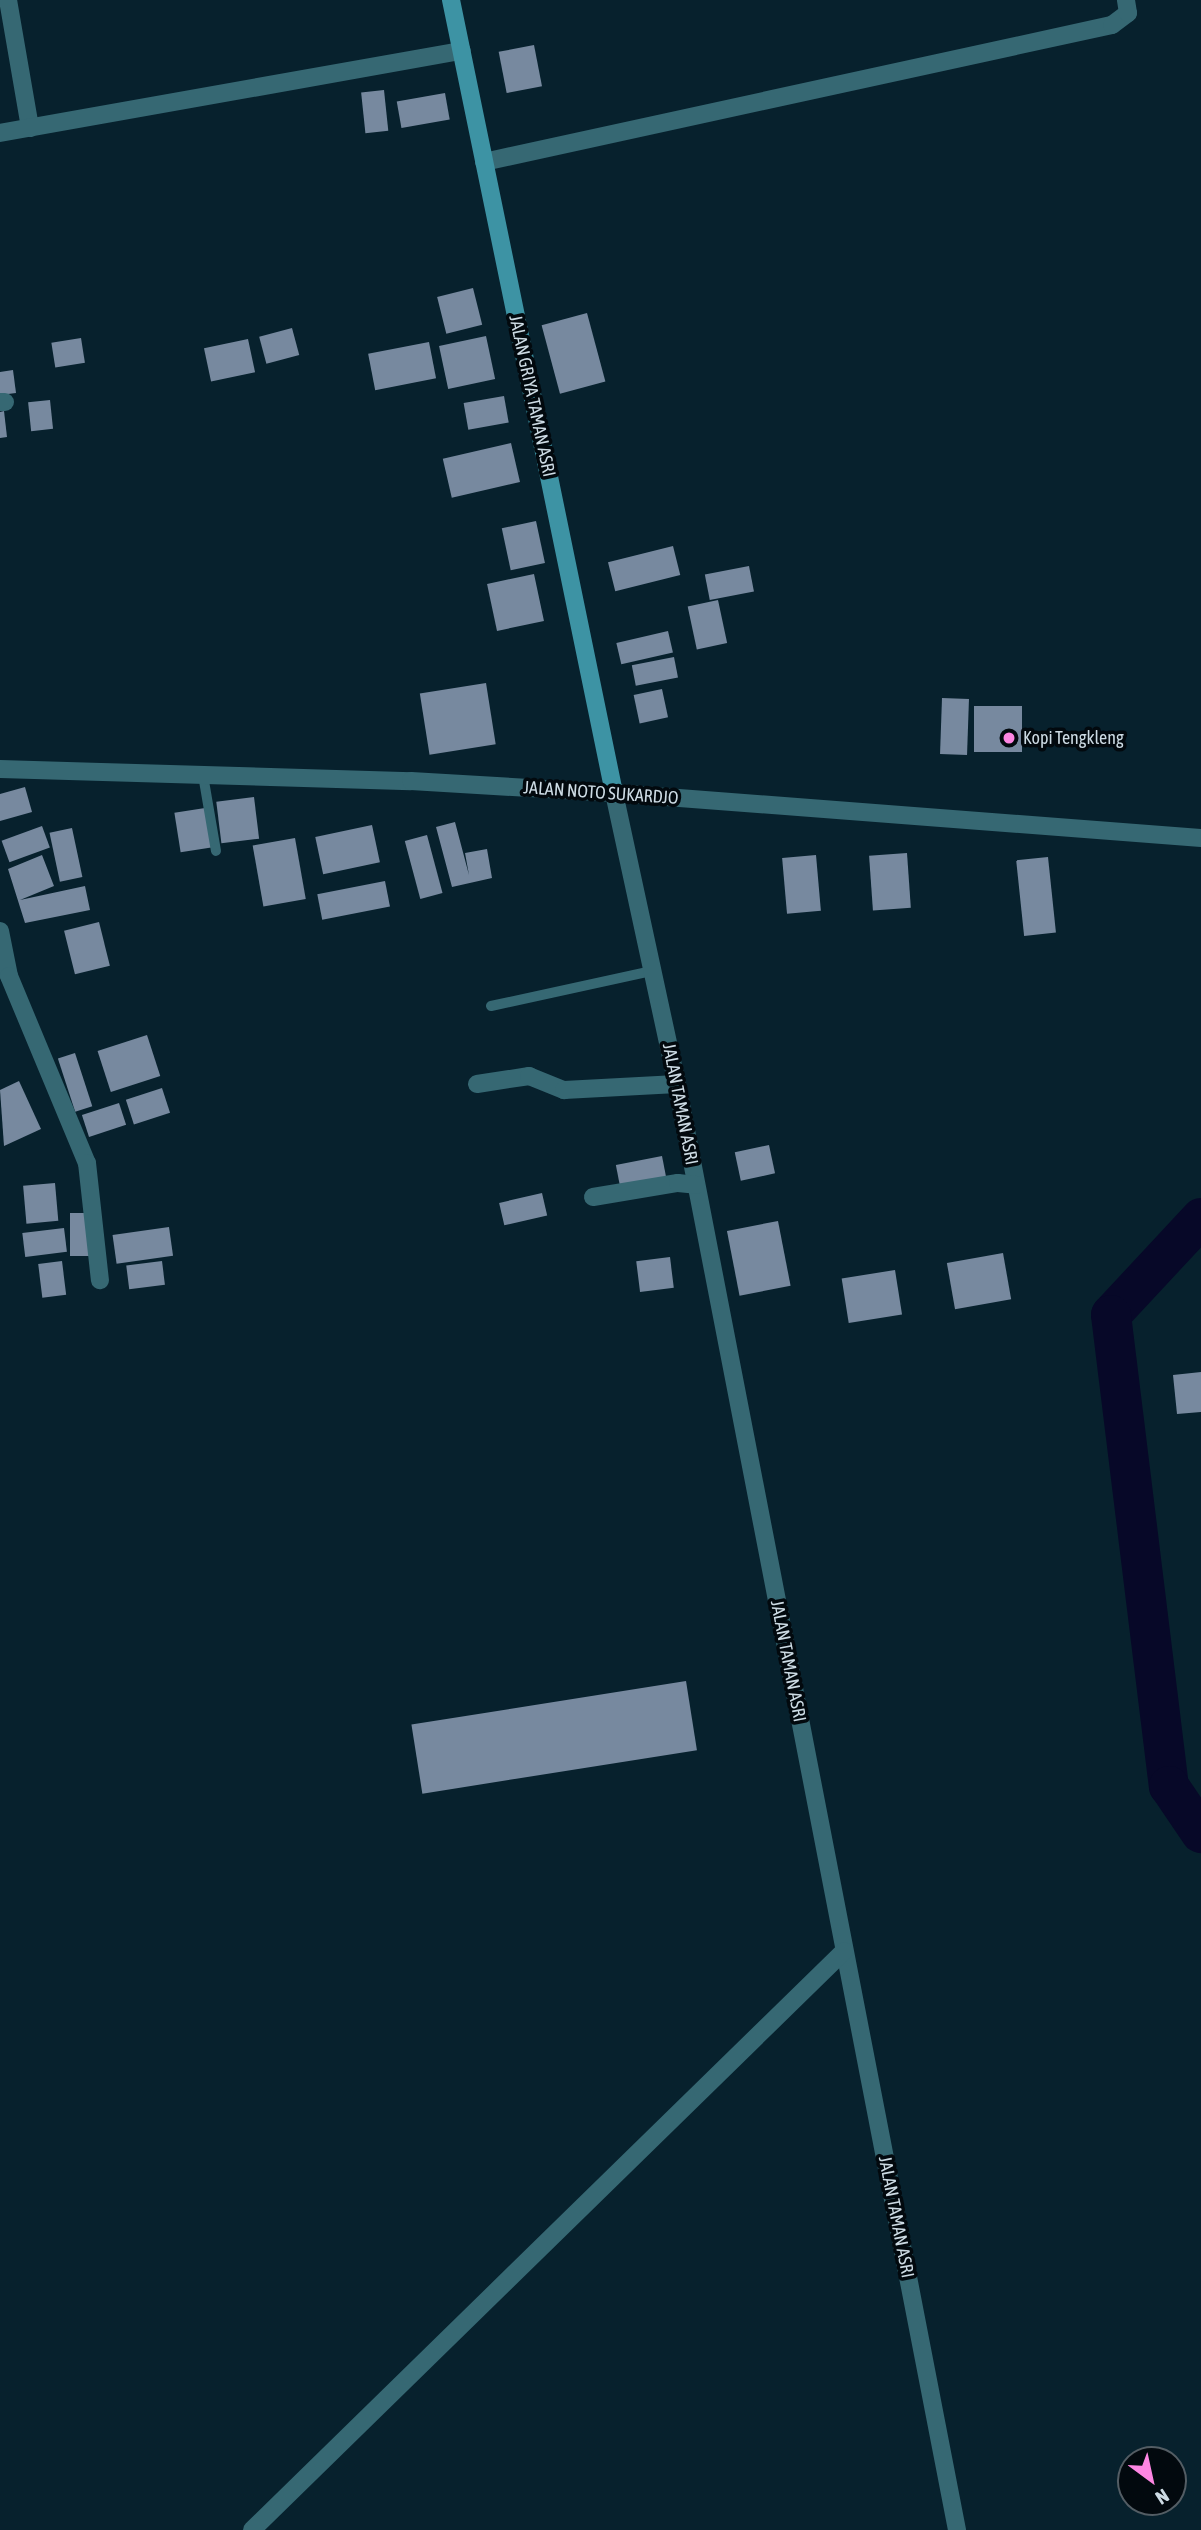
<!DOCTYPE html>
<style>
body{margin:0}
#map{position:relative;width:1201px;height:2530px;overflow:hidden;background:#07212d;font-family:"Asap Condensed",sans-serif}
div>[style]{position:absolute}
[style*='--x']{left:calc(var(--x)*1px);top:calc(var(--y)*1px);width:calc(var(--w)*1px);rotate:calc(var(--a)*1deg)}
.river>*{height:40px;margin:-20px;padding:0 20px;transform-origin:20px;border-radius:20px;background:#070828}
.building>*{inset:0;background:#77899f;transform-origin:0 0}
.lane>*{height:10px;margin:-5px;padding:0 5px;transform-origin:5px;border-radius:5px;background:#366873}
.street>*{height:18px;margin:-9px;padding:0 9px;transform-origin:9px;border-radius:9px;background:#366873}
.secondary>*{height:18px;margin:-9px;padding:0 9px;transform-origin:9px;border-radius:9px;background:#3d93a4}
.dots>*{width:19px;height:19px;translate:-50% -50%;box-sizing:border-box;border:4px solid #02090e;border-radius:50%}
span{translate:-50% -50%;white-space:nowrap;text-align:center;line-height:1.15;-webkit-text-stroke:7px #02090e;paint-order:stroke}
.street-label{font-size:18px;color:#cddbe4}
.poi-label{font-size:18px;color:#cddbe4}
.left{translate:0 -50%;text-align:left}
.north{position:absolute;left:1117px;top:2446px;width:70px;height:70px;box-sizing:border-box;background:#02090e;border:2px solid #535d64;border-radius:50%;rotate:147deg;font-size:19px;font-weight:700;line-height:28px;text-align:center;color:#cddbe4}
.north::after{content:'';display:block;margin:auto;width:24px;height:32px;background:#fd86e2;clip-path:polygon(50% 0,100% 100%,50% 72%,0 100%)}
</style>
<div id="map">
<div class="river">
<i style="--x:1201;--y:1218;--w:132;--a:132.9"></i>
<i style="--x:1111;--y:1315;--w:475;--a:83"></i>
<i style="--x:1169;--y:1786;--w:57;--a:55.8"></i>
</div>
<div class="building">
<i style="left:534px;top:45px;width:42px;height:36px;rotate:79deg"></i>
<i style="left:384px;top:90px;width:41px;height:23px;rotate:84deg"></i>
<i style="left:445px;top:93px;width:27px;height:49px;rotate:80deg"></i>
<i style="left:473px;top:288px;width:38px;height:37px;rotate:76deg"></i>
<i style="left:587px;top:313px;width:71px;height:47px;rotate:75deg"></i>
<i style="left:292px;top:328px;width:28px;height:34px;rotate:75deg"></i>
<i style="left:486px;top:336px;width:44px;height:48px;rotate:78deg"></i>
<i style="left:81px;top:338px;width:25px;height:30px;rotate:81deg"></i>
<i style="left:248px;top:339px;width:34px;height:45px;rotate:78deg"></i>
<i style="left:429px;top:342px;width:37px;height:62px;rotate:79deg"></i>
<i style="clip-path:polygon(13px 370px,16px 393px,0 395px,0 372px)"></i>
<i style="left:504px;top:396px;width:27px;height:41px;rotate:80deg"></i>
<i style="left:50px;top:400px;width:29px;height:22px;rotate:84deg"></i>
<i style="clip-path:polygon(4px 411px,7px 437px,0 438px,0 412px)"></i>
<i style="left:511px;top:443px;width:40px;height:70px;rotate:77deg"></i>
<i style="left:536px;top:521px;width:43px;height:35px;rotate:78deg"></i>
<i style="left:673px;top:546px;width:30px;height:67px;rotate:76deg"></i>
<i style="left:749px;top:566px;width:26px;height:45px;rotate:79deg"></i>
<i style="left:534px;top:574px;width:48px;height:48px;rotate:78deg"></i>
<i style="left:718px;top:600px;width:44px;height:31px;rotate:78deg"></i>
<i style="left:668px;top:631px;width:22px;height:53px;rotate:77deg"></i>
<i style="left:674px;top:657px;width:21px;height:43px;rotate:79deg"></i>
<i style="left:486px;top:683px;width:62px;height:67px;rotate:81deg"></i>
<i style="left:662px;top:689px;width:29px;height:29px;rotate:78deg"></i>
<i style="left:942px;top:698px;width:27px;height:56px;rotate:2deg"></i>
<i style="left:974px;top:706px;width:48px;height:46px"></i>
<i style="clip-path:polygon(25px 787px,32px 812px,0 821px,0 794px)"></i>
<i style="left:254px;top:797px;width:42px;height:38px;rotate:83deg"></i>
<i style="left:205px;top:808px;width:40px;height:31px;rotate:81deg"></i>
<i style="clip-path:polygon(455px 822px,469px 875px,465px 853px,487px 849px,492px 878px,452px 887px,436px 827px)"></i>
<i style="left:372px;top:825px;width:38px;height:58px;rotate:78deg"></i>
<i style="left:42px;top:826px;width:23px;height:43px;rotate:70deg"></i>
<i style="left:72px;top:828px;width:50px;height:23px;rotate:78deg"></i>
<i style="left:427px;top:835px;width:60px;height:23px;rotate:75deg"></i>
<i style="left:295px;top:838px;width:62px;height:43px;rotate:80deg"></i>
<i style="left:907px;top:853px;width:55px;height:38px;rotate:86deg"></i>
<i style="clip-path:polygon(42px 855px,54px 886px,20px 900px,85px 886px,90px 910px,25px 923px,8px 869px)"></i>
<i style="left:816px;top:855px;width:56px;height:34px;rotate:85deg"></i>
<i style="left:1048px;top:857px;width:76px;height:32px;rotate:84deg"></i>
<i style="left:385px;top:881px;width:26px;height:69px;rotate:79deg"></i>
<i style="left:99px;top:922px;width:45px;height:36px;rotate:76deg"></i>
<i style="left:147px;top:1035px;width:43px;height:52px;rotate:72deg"></i>
<i style="left:75px;top:1053px;width:56px;height:18px;rotate:72deg"></i>
<i style="clip-path:polygon(19px 1081px,41px 1129px,4px 1146px,0 1090px)"></i>
<i style="left:162px;top:1088px;width:26px;height:38px;rotate:72deg"></i>
<i style="left:119px;top:1103px;width:23px;height:39px;rotate:72deg"></i>
<i style="left:769px;top:1145px;width:29px;height:35px;rotate:78deg"></i>
<i style="left:662px;top:1156px;width:25px;height:47px;rotate:79deg"></i>
<i style="left:55px;top:1183px;width:38px;height:32px;rotate:85deg"></i>
<i style="left:542px;top:1193px;width:23px;height:44px;rotate:77deg"></i>
<i style="left:70px;top:1213px;width:24px;height:43px"></i>
<i style="left:778px;top:1221px;width:66px;height:52px;rotate:79deg"></i>
<i style="left:169px;top:1227px;width:29px;height:57px;rotate:82deg"></i>
<i style="left:64px;top:1228px;width:24px;height:42px;rotate:83deg"></i>
<i style="left:1003px;top:1253px;width:47px;height:57px;rotate:80deg"></i>
<i style="left:670px;top:1257px;width:31px;height:34px;rotate:83deg"></i>
<i style="left:62px;top:1261px;width:34px;height:24px;rotate:83deg"></i>
<i style="left:162px;top:1261px;width:24px;height:36px;rotate:83deg"></i>
<i style="left:895px;top:1270px;width:45px;height:54px;rotate:81deg"></i>
<i style="clip-path:polygon(1201px 1372px,1201px 1412px,1177px 1414px,1173px 1375px)"></i>
<i style="left:686px;top:1681px;width:70px;height:278px;rotate:81deg"></i>
</div>
<div class="lane">
<i style="--x:203;--y:775;--w:77;--a:80.3"></i>
<i style="--x:491;--y:1006;--w:165;--a:-12.3"></i>
</div>
<div class="street">
<i style="--x:8;--y:0;--w:130;--a:80.2"></i>
<i style="--x:0;--y:133;--w:469;--a:-10.1"></i>
<i style="--x:484;--y:162;--w:643;--a:-12.31"></i>
<i style="--x:1112;--y:25;--w:20;--a:-37"></i>
<i style="--x:1128;--y:13;--w:13;--a:-99"></i>
<i style="--x:0;--y:402;--w:5;--a:0"></i>
<i style="--x:0;--y:769;--w:411;--a:1.7"></i>
<i style="--x:411;--y:781;--w:203;--a:3.4"></i>
<i style="--x:614;--y:793;--w:589;--a:4.38"></i>
<i style="--x:614;--y:793;--w:298;--a:77.8"></i>
<i style="--x:677;--y:1084;--w:1473;--a:79.04"></i>
<i style="--x:0;--y:931;--w:46;--a:78.7"></i>
<i style="--x:9;--y:976;--w:203;--a:67.4"></i>
<i style="--x:87;--y:1163;--w:118;--a:83.7"></i>
<i style="--x:477;--y:1084;--w:53;--a:-8.7"></i>
<i style="--x:529;--y:1076;--w:38;--a:22"></i>
<i style="--x:564;--y:1090;--w:113;--a:-3"></i>
<i style="--x:593;--y:1197;--w:86;--a:-9.4"></i>
<i style="--x:678;--y:1183;--w:18;--a:6"></i>
<i style="--x:252;--y:2530;--w:828;--a:-44.36"></i>
</div>
<div class="secondary">
<i style="--x:451;--y:0;--w:810;--a:78.38"></i>
</div>
<div class="dots">
<i style="left:1009px;top:738px;background:#fd86e2"></i>
</div>
<div class="street-label">
<span style="left:532px;top:396px;rotate:78deg">JALAN GRIYA TAMAN ASRI</span>
<span style="left:601px;top:793px;rotate:4deg">JALAN NOTO SUKARDJO</span>
<span style="left:680px;top:1104px;rotate:79deg">JALAN TAMAN ASRI</span>
<span style="left:788px;top:1661px;rotate:79deg">JALAN TAMAN ASRI</span>
<span style="left:896px;top:2217px;rotate:79deg">JALAN TAMAN ASRI</span>
</div>
<div class="poi-label">
<span class="left" style="left:1023px;top:738px">Kopi Tengkleng</span>
</div>
<div class="north">N</div>
</div>
